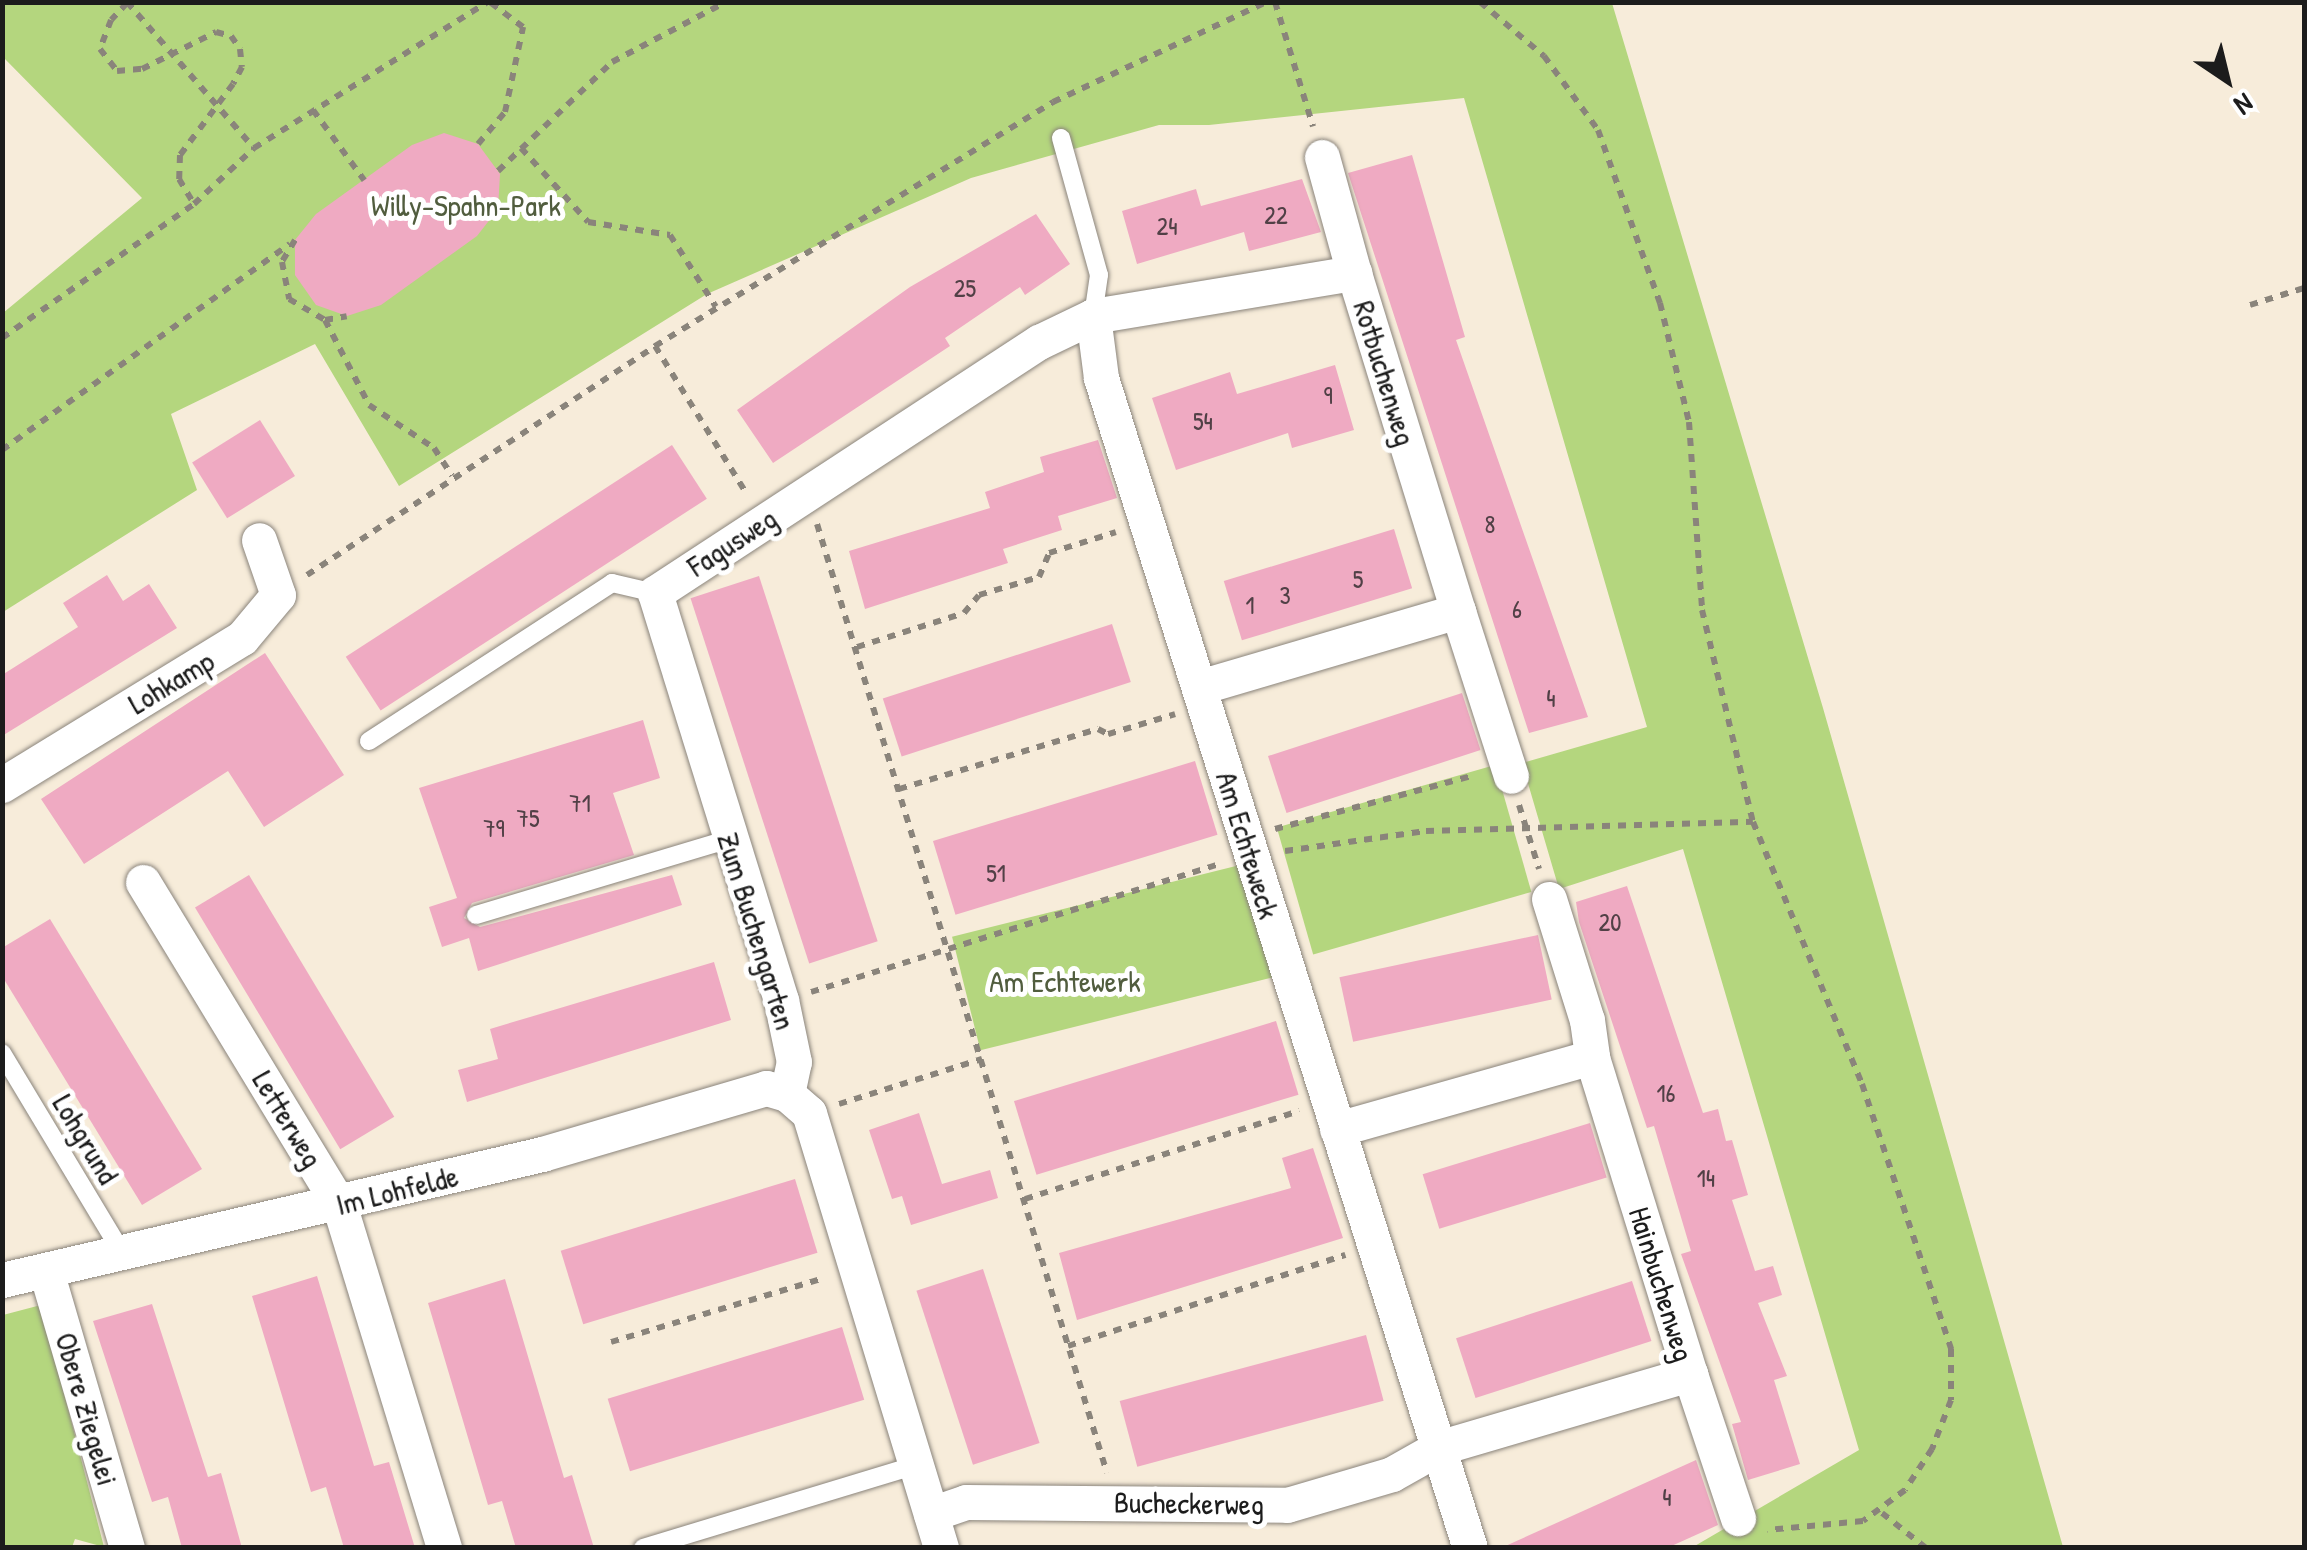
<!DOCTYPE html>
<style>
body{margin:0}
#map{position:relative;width:2307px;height:1550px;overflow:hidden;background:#f7ecda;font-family:"Patrick Hand",sans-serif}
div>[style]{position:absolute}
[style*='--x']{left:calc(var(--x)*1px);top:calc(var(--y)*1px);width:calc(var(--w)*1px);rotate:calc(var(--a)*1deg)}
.green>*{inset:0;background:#b4d67e;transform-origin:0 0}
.building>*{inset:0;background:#efaac2;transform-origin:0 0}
.path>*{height:6px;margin-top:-3px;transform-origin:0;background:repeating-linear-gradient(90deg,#8a847b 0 8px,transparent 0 16px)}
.roads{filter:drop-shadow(0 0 2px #8a847b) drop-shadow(0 0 2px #8a847b)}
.service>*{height:18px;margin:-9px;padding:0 9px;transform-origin:9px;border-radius:9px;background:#fff}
.minor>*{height:35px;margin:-17.5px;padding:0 17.5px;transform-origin:17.5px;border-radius:17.5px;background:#fff}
span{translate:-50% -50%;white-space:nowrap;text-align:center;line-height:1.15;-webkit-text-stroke:10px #fff;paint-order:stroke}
.number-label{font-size:25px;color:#514046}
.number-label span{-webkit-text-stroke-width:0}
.park-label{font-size:30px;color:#515d3e}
.street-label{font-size:30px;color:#1c1c1c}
.frame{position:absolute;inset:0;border:5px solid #1c1c1c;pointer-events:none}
.north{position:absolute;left:2177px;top:30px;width:100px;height:100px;-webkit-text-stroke:8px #fff;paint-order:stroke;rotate:145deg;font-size:28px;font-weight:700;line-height:40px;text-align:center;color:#1c1c1c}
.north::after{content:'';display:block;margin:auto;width:35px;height:45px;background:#1c1c1c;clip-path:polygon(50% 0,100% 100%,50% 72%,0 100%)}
</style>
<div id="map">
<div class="green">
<i style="clip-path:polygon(3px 3px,1612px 3px,1823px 708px,2063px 1547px,1693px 1547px,1859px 1450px,1683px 849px,1559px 889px,1522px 763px,1647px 727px,1464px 98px,1209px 125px,1159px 125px,971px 178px,707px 294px,399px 486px,315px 344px,171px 414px,197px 490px,3px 612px,3px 313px,142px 198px,3px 57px)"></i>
<i style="left:1495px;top:765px;width:132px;height:227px;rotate:74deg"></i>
<i style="left:1248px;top:863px;width:117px;height:305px;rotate:76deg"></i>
<i style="clip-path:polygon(41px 1305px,104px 1547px,75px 1539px,72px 1547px,3px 1548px,3px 1315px)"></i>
</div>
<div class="building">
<i style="clip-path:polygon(444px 133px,478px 144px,500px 174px,498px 209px,477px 236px,381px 305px,347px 316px,316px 305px,295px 275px,295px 240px,316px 214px,412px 145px)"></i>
<i style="clip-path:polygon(1412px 155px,1465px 337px,1456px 340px,1588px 717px,1529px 733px,1348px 173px)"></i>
<i style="clip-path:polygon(1302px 179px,1321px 232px,1249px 251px,1244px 232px,1137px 264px,1122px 211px,1196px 189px,1201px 206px)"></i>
<i style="clip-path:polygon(1036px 214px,1070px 264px,1025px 295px,1020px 287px,945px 338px,950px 346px,773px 463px,737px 410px,910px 287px)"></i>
<i style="clip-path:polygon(1335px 365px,1354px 430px,1292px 448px,1288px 433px,1176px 470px,1152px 398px,1230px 372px,1237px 394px)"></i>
<i style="left:260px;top:420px;width:66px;height:80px;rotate:58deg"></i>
<i style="clip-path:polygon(1098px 440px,1117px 498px,1058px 516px,1062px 530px,1003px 549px,1008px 563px,865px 609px,849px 551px,990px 508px,985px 492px,1044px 472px,1040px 457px)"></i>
<i style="left:672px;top:445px;width:64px;height:389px;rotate:57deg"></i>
<i style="left:1394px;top:529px;width:62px;height:178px;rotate:73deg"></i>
<i style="clip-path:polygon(107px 575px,123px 601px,149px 584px,177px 628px,2px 736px,2px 675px,78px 627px,63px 603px)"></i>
<i style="left:759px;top:576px;width:384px;height:72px;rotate:72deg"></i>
<i style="left:1112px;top:624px;width:61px;height:241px;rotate:72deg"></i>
<i style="clip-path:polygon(265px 653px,344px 775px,264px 827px,228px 771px,84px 864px,41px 799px)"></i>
<i style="left:1462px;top:693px;width:60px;height:204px;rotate:72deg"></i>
<i style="clip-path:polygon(643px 720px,660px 778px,613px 793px,634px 855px,472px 903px,464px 918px,480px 927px,672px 875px,682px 905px,478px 971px,469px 938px,442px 947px,429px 907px,457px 898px,419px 788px)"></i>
<i style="left:1195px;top:761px;width:77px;height:274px;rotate:73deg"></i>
<i style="left:249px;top:875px;width:282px;height:63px;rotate:59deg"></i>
<i style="clip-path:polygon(1627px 886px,1703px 1113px,1718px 1109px,1726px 1141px,1732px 1140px,1748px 1195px,1732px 1200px,1755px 1271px,1773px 1266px,1782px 1295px,1758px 1303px,1787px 1376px,1774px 1380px,1800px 1464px,1748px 1480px,1732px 1424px,1741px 1422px,1681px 1254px,1691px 1251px,1654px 1126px,1647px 1128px,1579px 922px,1576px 902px)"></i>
<i style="clip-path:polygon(50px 919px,202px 1169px,142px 1205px,2px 976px,2px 948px)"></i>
<i style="left:1538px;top:935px;width:66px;height:203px;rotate:78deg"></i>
<i style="clip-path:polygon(714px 962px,731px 1020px,467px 1102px,458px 1070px,498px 1059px,490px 1029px)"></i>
<i style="left:1276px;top:1021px;width:77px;height:274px;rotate:73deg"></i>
<i style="clip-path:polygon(919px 1113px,942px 1184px,990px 1170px,998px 1198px,911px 1225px,902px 1196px,892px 1199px,869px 1130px)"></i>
<i style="left:1590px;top:1123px;width:57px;height:175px;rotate:73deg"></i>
<i style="clip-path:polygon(1313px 1148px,1343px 1238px,1077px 1320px,1059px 1253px,1291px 1188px,1282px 1158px)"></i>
<i style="left:795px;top:1179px;width:77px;height:245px;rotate:73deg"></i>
<i style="left:983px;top:1269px;width:183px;height:70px;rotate:72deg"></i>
<i style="clip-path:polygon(317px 1276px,374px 1466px,389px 1462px,415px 1548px,344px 1548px,326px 1487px,311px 1492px,252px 1296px)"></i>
<i style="clip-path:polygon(505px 1279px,564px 1478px,572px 1475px,594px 1548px,516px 1548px,502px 1501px,488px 1505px,428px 1303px)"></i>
<i style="left:1632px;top:1281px;width:63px;height:185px;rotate:72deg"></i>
<i style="clip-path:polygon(152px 1304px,208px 1477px,221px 1473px,242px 1548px,182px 1548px,168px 1497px,152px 1502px,93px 1321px)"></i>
<i style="left:842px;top:1327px;width:76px;height:245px;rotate:73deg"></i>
<i style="left:1366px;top:1335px;width:68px;height:255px;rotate:75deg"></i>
<i style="clip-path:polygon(1696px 1460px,1718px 1525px,1667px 1548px,1501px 1548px)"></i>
</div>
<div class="path">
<i style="--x:127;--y:2;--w:194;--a:49"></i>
<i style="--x:254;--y:148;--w:276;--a:-32"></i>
<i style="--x:1275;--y:2;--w:130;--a:73"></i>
<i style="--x:1480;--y:2;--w:84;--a:40.2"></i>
<i style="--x:1544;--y:56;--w:92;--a:53.9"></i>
<i style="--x:1598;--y:130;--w:184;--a:70.3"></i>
<i style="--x:1660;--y:303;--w:122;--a:76.3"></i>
<i style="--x:1689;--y:422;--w:188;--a:86"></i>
<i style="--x:1702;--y:610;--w:218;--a:76.5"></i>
<i style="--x:1753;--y:822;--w:284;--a:67.4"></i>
<i style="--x:1862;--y:1084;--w:280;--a:71.4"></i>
<i style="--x:1951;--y:1349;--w:51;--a:90"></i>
<i style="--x:1951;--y:1400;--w:53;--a:111.2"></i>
<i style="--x:1932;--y:1449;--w:49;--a:123.4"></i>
<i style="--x:1905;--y:1490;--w:52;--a:143.6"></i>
<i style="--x:1863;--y:1521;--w:96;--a:174.6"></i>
<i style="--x:127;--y:3;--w:23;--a:133"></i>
<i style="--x:111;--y:20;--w:31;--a:111"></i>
<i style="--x:100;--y:49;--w:28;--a:52"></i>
<i style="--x:117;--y:71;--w:25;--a:-5"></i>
<i style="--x:142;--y:69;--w:83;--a:-26.6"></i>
<i style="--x:216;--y:32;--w:16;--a:15"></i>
<i style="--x:231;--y:36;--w:16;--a:55"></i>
<i style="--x:240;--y:49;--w:18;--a:84"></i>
<i style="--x:242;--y:67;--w:19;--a:118"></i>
<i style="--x:233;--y:84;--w:89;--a:126.7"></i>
<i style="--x:180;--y:155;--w:24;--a:92"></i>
<i style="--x:179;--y:179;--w:29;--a:59"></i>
<i style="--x:313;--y:110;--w:87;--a:53.9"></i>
<i style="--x:478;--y:144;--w:42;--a:-49.8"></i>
<i style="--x:505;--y:112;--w:87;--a:-78"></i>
<i style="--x:523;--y:27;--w:41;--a:-142.9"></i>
<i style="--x:521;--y:148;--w:100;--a:47.8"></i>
<i style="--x:588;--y:222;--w:83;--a:9"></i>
<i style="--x:670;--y:235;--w:85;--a:57.4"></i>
<i style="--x:498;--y:171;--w:158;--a:-43.7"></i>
<i style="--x:612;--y:62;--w:129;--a:-27.8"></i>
<i style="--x:295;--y:240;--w:26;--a:121"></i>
<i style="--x:282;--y:262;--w:38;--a:79"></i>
<i style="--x:289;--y:299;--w:42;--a:30.3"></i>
<i style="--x:325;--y:320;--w:22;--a:-10"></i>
<i style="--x:2250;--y:305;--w:57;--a:-17.5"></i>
<i style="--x:325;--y:320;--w:96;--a:62.6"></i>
<i style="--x:369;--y:405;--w:78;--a:33.5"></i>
<i style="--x:434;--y:448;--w:33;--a:57"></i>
<i style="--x:2;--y:338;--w:234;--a:-34.9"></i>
<i style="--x:194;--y:204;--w:82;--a:-43"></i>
<i style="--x:655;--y:346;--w:173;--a:58.2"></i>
<i style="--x:2;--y:450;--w:354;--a:-35.6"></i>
<i style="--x:817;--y:524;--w:992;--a:73.01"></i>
<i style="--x:307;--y:575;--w:417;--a:-33.3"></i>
<i style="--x:655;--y:346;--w:467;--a:-31.5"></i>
<i style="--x:1053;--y:102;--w:235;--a:-25.1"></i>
<i style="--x:857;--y:647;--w:112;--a:-17.6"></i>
<i style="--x:964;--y:613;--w:23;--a:-50"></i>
<i style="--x:979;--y:595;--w:63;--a:-16.7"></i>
<i style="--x:1039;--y:577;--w:26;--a:-67"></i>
<i style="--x:1049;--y:553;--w:70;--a:-17.4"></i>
<i style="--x:899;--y:789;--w:208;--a:-16.8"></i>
<i style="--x:1098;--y:729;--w:11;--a:27"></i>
<i style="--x:1108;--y:734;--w:70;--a:-16.6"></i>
<i style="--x:1519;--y:805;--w:67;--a:72.6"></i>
<i style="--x:1275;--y:829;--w:207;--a:-15.1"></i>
<i style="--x:1285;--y:851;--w:142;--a:-8.1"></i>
<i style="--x:1426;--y:831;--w:327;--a:-1.6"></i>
<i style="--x:811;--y:992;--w:428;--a:-17.4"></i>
<i style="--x:839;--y:1104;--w:150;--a:-17.5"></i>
<i style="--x:1025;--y:1199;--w:288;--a:-17.8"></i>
<i style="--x:611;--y:1342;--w:223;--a:-16.7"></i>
<i style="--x:1068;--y:1346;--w:292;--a:-18.2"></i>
<i style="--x:1882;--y:1513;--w:56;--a:38.5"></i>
</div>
<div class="roads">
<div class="service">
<i style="--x:1061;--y:138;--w:142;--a:74.5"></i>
<i style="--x:1099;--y:275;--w:41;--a:98.3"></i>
<i style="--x:369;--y:741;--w:290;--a:-33"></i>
<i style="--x:612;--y:583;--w:44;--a:13.1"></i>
<i style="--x:476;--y:915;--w:264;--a:-16.7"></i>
<i style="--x:2;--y:1053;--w:233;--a:59"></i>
<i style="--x:643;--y:1548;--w:285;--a:-16.9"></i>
</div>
<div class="minor">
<i style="--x:1322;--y:157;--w:120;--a:74.6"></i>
<i style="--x:1093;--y:316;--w:63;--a:82.6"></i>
<i style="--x:1101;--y:378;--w:1227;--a:72.5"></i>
<i style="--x:1458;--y:611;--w:173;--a:72.2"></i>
<i style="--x:2;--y:785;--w:281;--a:-31.5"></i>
<i style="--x:242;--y:638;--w:56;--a:-50.1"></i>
<i style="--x:278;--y:595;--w:58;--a:-109.1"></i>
<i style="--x:143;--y:882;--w:377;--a:58.7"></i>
<i style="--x:339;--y:1204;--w:360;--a:73"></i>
<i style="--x:1549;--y:899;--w:127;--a:72.6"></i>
<i style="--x:1587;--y:1020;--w:37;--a:82"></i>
<i style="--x:787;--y:1094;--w:33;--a:-78"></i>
<i style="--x:794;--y:1062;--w:63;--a:-101.8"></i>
<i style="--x:781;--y:1000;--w:426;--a:-107.2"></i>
<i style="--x:655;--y:593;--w:459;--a:-33.2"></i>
<i style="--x:1039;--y:342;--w:60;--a:-25.7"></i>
<i style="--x:1093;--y:316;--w:265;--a:-9.4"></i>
<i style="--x:1354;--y:273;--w:354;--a:72.9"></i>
<i style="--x:1458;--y:611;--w:269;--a:163.6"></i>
<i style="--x:46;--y:1271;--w:289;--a:73.7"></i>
<i style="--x:2;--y:1280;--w:555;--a:-13.13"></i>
<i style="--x:542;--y:1154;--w:234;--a:-16.4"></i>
<i style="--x:766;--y:1088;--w:22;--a:16"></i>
<i style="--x:787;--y:1094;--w:29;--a:41"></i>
<i style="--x:809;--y:1113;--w:455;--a:73.1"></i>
<i style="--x:1690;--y:1374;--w:152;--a:71.6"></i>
<i style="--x:931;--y:1514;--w:37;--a:-19"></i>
<i style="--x:966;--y:1502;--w:321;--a:0.5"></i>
<i style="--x:1287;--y:1505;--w:109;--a:-16.4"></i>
<i style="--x:1392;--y:1474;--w:53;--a:-29.5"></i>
<i style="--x:1438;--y:1448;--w:263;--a:-16.4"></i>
<i style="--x:1690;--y:1374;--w:332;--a:-107.2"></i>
<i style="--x:1592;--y:1057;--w:265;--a:164.2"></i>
</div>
</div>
<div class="number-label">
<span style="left:1276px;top:215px">22</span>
<span style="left:1167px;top:226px">24</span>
<span style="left:965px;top:288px">25</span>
<span style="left:1328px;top:395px">9</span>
<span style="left:1203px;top:421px">54</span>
<span style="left:1490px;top:524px">8</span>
<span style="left:1358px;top:579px">5</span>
<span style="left:1285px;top:595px">3</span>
<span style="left:1250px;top:605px">1</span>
<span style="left:1517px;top:609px">6</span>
<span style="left:1551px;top:698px">4</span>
<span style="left:580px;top:803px">71</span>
<span style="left:528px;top:818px">75</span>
<span style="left:494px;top:828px">79</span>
<span style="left:996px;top:873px">51</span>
<span style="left:1610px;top:922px">20</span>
<span style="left:1666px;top:1093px">16</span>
<span style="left:1706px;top:1178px">14</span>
<span style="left:1667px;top:1497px">4</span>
</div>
<div class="park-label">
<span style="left:466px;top:205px">Willy-Spahn-Park</span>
<span style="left:1065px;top:981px">Am Echtewerk</span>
</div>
<div class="street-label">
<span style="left:1385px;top:373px;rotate:73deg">Rotbuchenweg</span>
<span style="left:732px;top:542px;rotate:-33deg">Fagusweg</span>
<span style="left:171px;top:682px;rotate:-31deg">Lohkamp</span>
<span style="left:1248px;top:845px;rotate:73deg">Am Echteweck</span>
<span style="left:757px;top:931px;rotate:73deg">Zum Buchengarten</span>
<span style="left:288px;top:1119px;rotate:59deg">Letterweg</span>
<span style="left:86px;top:1139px;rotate:59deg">Lohgrund</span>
<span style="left:397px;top:1190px;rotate:-14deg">Im Lohfelde</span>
<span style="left:1662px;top:1284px;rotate:73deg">Hainbuchenweg</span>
<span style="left:87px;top:1409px;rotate:74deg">Obere Ziegelei</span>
<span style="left:1189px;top:1503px;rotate:1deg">Bucheckerweg</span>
</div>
<div class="frame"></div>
<div class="north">N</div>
</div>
